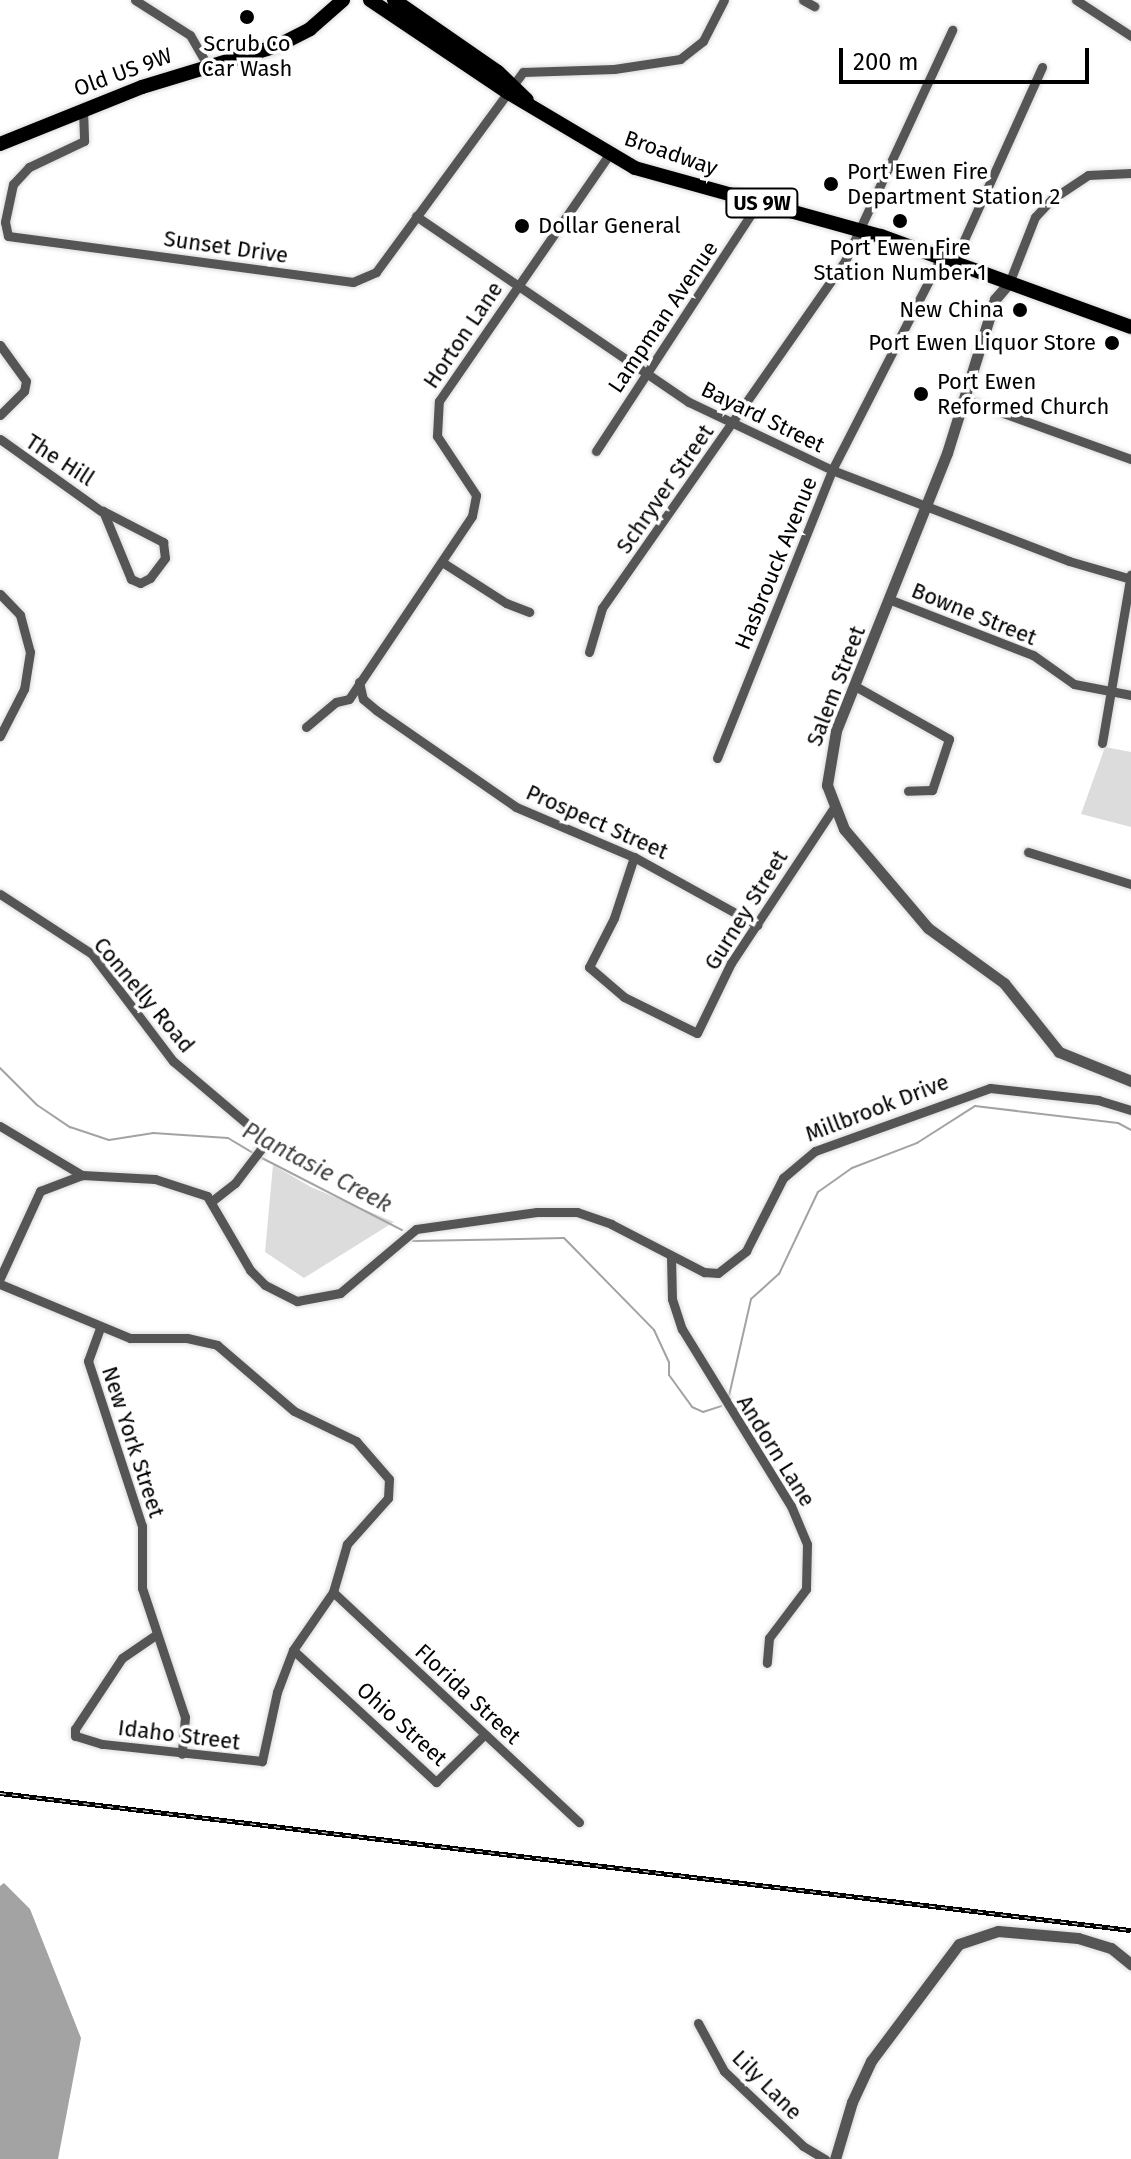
<!DOCTYPE html>
<style>
body{margin:0}
#map{position:relative;width:1131px;height:2159px;overflow:hidden;background:#fff;font-family:"Fira Sans",sans-serif}
div>[style]{position:absolute}
[style*='--x']{left:calc(var(--x)*1px);top:calc(var(--y)*1px);width:calc(var(--w)*1px);rotate:calc(var(--a)*1deg)}
.green>*{inset:0;background:#dcdcdc}
.water>*{inset:0;background:#a3a3a3}
.stream>*{height:2px;margin:-1px;padding:0 1px;transform-origin:1px;border-radius:1px;background:#a3a3a3}
.roads{filter:drop-shadow(0 0 2px #dbdbdb) drop-shadow(0 0 2px #dbdbdb)}
.minor>*{height:9px;margin:-4.5px;padding:0 4.5px;transform-origin:4.5px;border-radius:4.5px;background:#555}
.tertiary>*{height:11px;margin:-5.5px;padding:0 5.5px;transform-origin:5.5px;border-radius:5.5px;background:#555}
.trunk>*{height:14px;margin:-7px;padding:0 7px;transform-origin:7px;border-radius:7px;background:#000}
.rail>*{height:5px;margin-top:-2.5px;transform-origin:0;background:repeating-linear-gradient(90deg,#fff 0 6px,#000 0 12px);box-sizing:border-box;border-block:2px solid #000}
.dots>*{width:22px;height:22px;translate:-50% -50%;box-sizing:border-box;border:4px solid #fff;border-radius:50%}
span{translate:-50% -50%;white-space:nowrap;text-align:center;line-height:1.15;-webkit-text-stroke:7px #fff;paint-order:stroke}
.shield-label span{padding:2px 6px;background:#fff;border:2px solid;border-radius:6px;-webkit-text-stroke-width:0}
.shield-label{font-size:20px;color:#000;font-weight:700}
.poi-label{font-size:22px;color:#000}
.left{translate:0 -50%;text-align:left}
.right{translate:-100% -50%;text-align:right}
.street-label{font-size:22px;color:#000}
.water-label{font-size:24px;color:#444;font-style:italic}
.scale{position:absolute;left:839px;top:48px;width:250px;height:36px;box-sizing:border-box;border:4px solid #000;border-top:0;padding-left:10px;font-size:24px;line-height:28px;white-space:nowrap;color:#000;-webkit-text-stroke:6px #fff;paint-order:stroke}
</style>
<div id="map">
<div class="green">
<i style="clip-path:polygon(1105px 747px,1131px 752px,1131px 827px,1081px 814px)"></i>
<i style="clip-path:polygon(273px 1165px,311px 1187px,394px 1222px,304px 1278px,265px 1252px)"></i>
</div>
<div class="water">
<i style="clip-path:polygon(4px 1883px,30px 1909px,81px 2038px,58px 2159px,0 2159px,0 1886px)"></i>
</div>
<div class="stream">
<i style="--x:0;--y:1068;--w:52;--a:45"></i>
<i style="--x:37;--y:1105;--w:40;--a:34"></i>
<i style="--x:70;--y:1127;--w:41;--a:18.4"></i>
<i style="--x:109;--y:1140;--w:45;--a:-9"></i>
<i style="--x:153;--y:1133;--w:75;--a:3.8"></i>
<i style="--x:228;--y:1138;--w:29;--a:31"></i>
<i style="--x:258;--y:1156;--w:162;--a:27.2"></i>
<i style="--x:413;--y:1241;--w:151;--a:-1.1"></i>
<i style="--x:564;--y:1238;--w:129;--a:45.6"></i>
<i style="--x:654;--y:1330;--w:35;--a:65"></i>
<i style="--x:669;--y:1362;--w:13;--a:90"></i>
<i style="--x:669;--y:1375;--w:39;--a:54"></i>
<i style="--x:692;--y:1407;--w:12;--a:24"></i>
<i style="--x:703;--y:1412;--w:19;--a:-18"></i>
<i style="--x:729;--y:1396;--w:99;--a:-77.2"></i>
<i style="--x:751;--y:1299;--w:38;--a:-42"></i>
<i style="--x:779;--y:1274;--w:91;--a:-64.6"></i>
<i style="--x:818;--y:1192;--w:42;--a:-35.2"></i>
<i style="--x:852;--y:1168;--w:70;--a:-21"></i>
<i style="--x:917;--y:1143;--w:69;--a:-32.5"></i>
<i style="--x:975;--y:1106;--w:144;--a:6.8"></i>
<i style="--x:1118;--y:1123;--w:15;--a:28"></i>
</div>
<div class="roads">
<div class="minor">
<i style="--x:135;--y:0;--w:65;--a:32.5"></i>
<i style="--x:190;--y:35;--w:36;--a:60"></i>
<i style="--x:803;--y:0;--w:13;--a:29"></i>
<i style="--x:1076;--y:0;--w:66;--a:33.2"></i>
<i style="--x:83;--y:109;--w:32;--a:88"></i>
<i style="--x:84;--y:141;--w:61;--a:154.7"></i>
<i style="--x:29;--y:167;--w:23;--a:133"></i>
<i style="--x:13;--y:184;--w:39;--a:102"></i>
<i style="--x:5;--y:222;--w:14;--a:78"></i>
<i style="--x:8;--y:236;--w:348;--a:7.6"></i>
<i style="--x:353;--y:282;--w:25;--a:-23"></i>
<i style="--x:376;--y:272;--w:248;--a:-53.7"></i>
<i style="--x:523;--y:72;--w:91;--a:-1.9"></i>
<i style="--x:614;--y:69;--w:67;--a:-8.6"></i>
<i style="--x:680;--y:59;--w:29;--a:-38"></i>
<i style="--x:703;--y:41;--w:46;--a:-62.9"></i>
<i style="--x:416;--y:216;--w:330;--a:34.3"></i>
<i style="--x:689;--y:402;--w:158;--a:25.4"></i>
<i style="--x:832;--y:470;--w:254;--a:21"></i>
<i style="--x:1069;--y:561;--w:65;--a:16.2"></i>
<i style="--x:954;--y:262;--w:214;--a:-65.7"></i>
<i style="--x:1009;--y:283;--w:71;--a:-68.5"></i>
<i style="--x:1035;--y:217;--w:25;--a:-47"></i>
<i style="--x:1052;--y:199;--w:43;--a:-33.7"></i>
<i style="--x:1088;--y:175;--w:43;--a:-2.7"></i>
<i style="--x:0;--y:345;--w:44;--a:54.2"></i>
<i style="--x:26;--y:381;--w:10;--a:101"></i>
<i style="--x:24;--y:391;--w:34;--a:135"></i>
<i style="--x:967;--y:400;--w:174;--a:19.8"></i>
<i style="--x:0;--y:439;--w:124;--a:35.5"></i>
<i style="--x:596;--y:451;--w:298;--a:-56.8"></i>
<i style="--x:103;--y:511;--w:68;--a:27.3"></i>
<i style="--x:163;--y:542;--w:16;--a:83"></i>
<i style="--x:165;--y:558;--w:25;--a:127"></i>
<i style="--x:150;--y:578;--w:11;--a:153"></i>
<i style="--x:140;--y:583;--w:10;--a:-156"></i>
<i style="--x:131;--y:579;--w:74;--a:-112.4"></i>
<i style="--x:442;--y:562;--w:76;--a:32.6"></i>
<i style="--x:506;--y:603;--w:25;--a:21"></i>
<i style="--x:0;--y:594;--w:29;--a:46"></i>
<i style="--x:20;--y:615;--w:38;--a:75"></i>
<i style="--x:30;--y:652;--w:37;--a:99"></i>
<i style="--x:24;--y:689;--w:53;--a:117.1"></i>
<i style="--x:891;--y:600;--w:152;--a:21.2"></i>
<i style="--x:1033;--y:655;--w:50;--a:35.3"></i>
<i style="--x:1074;--y:684;--w:58;--a:10.9"></i>
<i style="--x:589;--y:652;--w:46;--a:-73.5"></i>
<i style="--x:602;--y:608;--w:424;--a:-55"></i>
<i style="--x:845;--y:261;--w:255;--a:-65.1"></i>
<i style="--x:359;--y:682;--w:17;--a:77"></i>
<i style="--x:363;--y:699;--w:17;--a:40"></i>
<i style="--x:376;--y:710;--w:170;--a:34.7"></i>
<i style="--x:516;--y:807;--w:128;--a:23"></i>
<i style="--x:634;--y:857;--w:141;--a:28.9"></i>
<i style="--x:855;--y:686;--w:108;--a:29.4"></i>
<i style="--x:949;--y:739;--w:54;--a:108.4"></i>
<i style="--x:932;--y:790;--w:24;--a:178"></i>
<i style="--x:306;--y:727;--w:39;--a:-40"></i>
<i style="--x:336;--y:702;--w:13;--a:-13"></i>
<i style="--x:349;--y:699;--w:220;--a:-56.1"></i>
<i style="--x:472;--y:516;--w:21;--a:-79"></i>
<i style="--x:476;--y:495;--w:71;--a:-123.5"></i>
<i style="--x:437;--y:436;--w:35;--a:-87"></i>
<i style="--x:439;--y:401;--w:299;--a:-55.4"></i>
<i style="--x:1102;--y:743;--w:171;--a:-80.3"></i>
<i style="--x:717;--y:758;--w:310;--a:-68.2"></i>
<i style="--x:832;--y:470;--w:239;--a:-62.9"></i>
<i style="--x:1028;--y:852;--w:108;--a:17.3"></i>
<i style="--x:634;--y:857;--w:64;--a:108.2"></i>
<i style="--x:614;--y:918;--w:55;--a:117"></i>
<i style="--x:589;--y:967;--w:46;--a:40.6"></i>
<i style="--x:624;--y:997;--w:81;--a:26.3"></i>
<i style="--x:697;--y:1033;--w:78;--a:-64.1"></i>
<i style="--x:731;--y:963;--w:185;--a:-56.5"></i>
<i style="--x:0;--y:894;--w:110;--a:33.1"></i>
<i style="--x:92;--y:954;--w:134;--a:52.9"></i>
<i style="--x:173;--y:1061;--w:111;--a:40.3"></i>
<i style="--x:258;--y:1133;--w:16;--a:79"></i>
<i style="--x:261;--y:1149;--w:43;--a:127.4"></i>
<i style="--x:235;--y:1183;--w:29;--a:142"></i>
<i style="--x:0;--y:1126;--w:96;--a:30.9"></i>
<i style="--x:82;--y:1175;--w:73;--a:3.1"></i>
<i style="--x:155;--y:1179;--w:55;--a:18.1"></i>
<i style="--x:207;--y:1196;--w:86;--a:59.8"></i>
<i style="--x:250;--y:1270;--w:21;--a:45"></i>
<i style="--x:265;--y:1285;--w:36;--a:27"></i>
<i style="--x:297;--y:1301;--w:44;--a:-10.5"></i>
<i style="--x:340;--y:1293;--w:99;--a:-40.1"></i>
<i style="--x:416;--y:1229;--w:122;--a:-8"></i>
<i style="--x:537;--y:1212;--w:40;--a:0"></i>
<i style="--x:577;--y:1212;--w:36;--a:19"></i>
<i style="--x:611;--y:1224;--w:105;--a:27.3"></i>
<i style="--x:704;--y:1272;--w:14;--a:4"></i>
<i style="--x:718;--y:1273;--w:36;--a:-38"></i>
<i style="--x:746;--y:1251;--w:82;--a:-63.1"></i>
<i style="--x:783;--y:1178;--w:42;--a:-40.2"></i>
<i style="--x:815;--y:1151;--w:186;--a:-19.8"></i>
<i style="--x:990;--y:1088;--w:109;--a:6.3"></i>
<i style="--x:1098;--y:1100;--w:34;--a:17"></i>
<i style="--x:671;--y:1256;--w:43;--a:88.7"></i>
<i style="--x:672;--y:1299;--w:32;--a:72"></i>
<i style="--x:682;--y:1329;--w:208;--a:58.4"></i>
<i style="--x:791;--y:1506;--w:41;--a:67.2"></i>
<i style="--x:807;--y:1544;--w:45;--a:91.3"></i>
<i style="--x:806;--y:1589;--w:61;--a:127.1"></i>
<i style="--x:769;--y:1638;--w:25;--a:95"></i>
<i style="--x:0;--y:1278;--w:96;--a:-65.3"></i>
<i style="--x:40;--y:1191;--w:45;--a:-20.9"></i>
<i style="--x:0;--y:1284;--w:141;--a:22.6"></i>
<i style="--x:130;--y:1338;--w:57;--a:0"></i>
<i style="--x:187;--y:1338;--w:31;--a:13"></i>
<i style="--x:217;--y:1345;--w:101;--a:40.6"></i>
<i style="--x:294;--y:1411;--w:69;--a:25.8"></i>
<i style="--x:356;--y:1441;--w:50;--a:49"></i>
<i style="--x:389;--y:1479;--w:19;--a:93"></i>
<i style="--x:388;--y:1498;--w:62;--a:131.7"></i>
<i style="--x:347;--y:1544;--w:50;--a:106.3"></i>
<i style="--x:333;--y:1592;--w:70;--a:124.6"></i>
<i style="--x:293;--y:1650;--w:45;--a:110.9"></i>
<i style="--x:277;--y:1692;--w:71;--a:102.3"></i>
<i style="--x:262;--y:1761;--w:161;--a:-173.9"></i>
<i style="--x:102;--y:1744;--w:28;--a:-163"></i>
<i style="--x:75;--y:1736;--w:7;--a:-90"></i>
<i style="--x:75;--y:1729;--w:85;--a:-56.5"></i>
<i style="--x:122;--y:1658;--w:42;--a:-34.4"></i>
<i style="--x:100;--y:1328;--w:35;--a:110"></i>
<i style="--x:88;--y:1361;--w:174;--a:71.9"></i>
<i style="--x:142;--y:1526;--w:62;--a:90"></i>
<i style="--x:142;--y:1588;--w:136;--a:71.6"></i>
<i style="--x:185;--y:1717;--w:37;--a:95"></i>
<i style="--x:333;--y:1592;--w:337;--a:43.1"></i>
<i style="--x:293;--y:1650;--w:195;--a:42.7"></i>
<i style="--x:436;--y:1782;--w:67;--a:-44.4"></i>
<i style="--x:698;--y:2023;--w:55;--a:61.6"></i>
<i style="--x:724;--y:2071;--w:109;--a:43.5"></i>
<i style="--x:803;--y:2146;--w:26;--a:31"></i>
</div>
<div class="tertiary">
<i style="--x:1009;--y:283;--w:21;--a:131"></i>
<i style="--x:995;--y:299;--w:161;--a:107.3"></i>
<i style="--x:947;--y:453;--w:299;--a:111.8"></i>
<i style="--x:836;--y:731;--w:55;--a:99.5"></i>
<i style="--x:827;--y:785;--w:47;--a:68.9"></i>
<i style="--x:844;--y:829;--w:130;--a:49.7"></i>
<i style="--x:928;--y:928;--w:94;--a:35.9"></i>
<i style="--x:1004;--y:983;--w:88;--a:51.4"></i>
<i style="--x:1059;--y:1052;--w:78;--a:21.9"></i>
<i style="--x:835;--y:2159;--w:59;--a:-73.4"></i>
<i style="--x:852;--y:2102;--w:45;--a:-65.1"></i>
<i style="--x:871;--y:2061;--w:146;--a:-53.1"></i>
<i style="--x:959;--y:1944;--w:41;--a:-18.4"></i>
<i style="--x:998;--y:1931;--w:80;--a:5"></i>
<i style="--x:1078;--y:1938;--w:34;--a:17"></i>
<i style="--x:1111;--y:1948;--w:26;--a:39"></i>
</div>
<div class="trunk">
<i style="--x:370;--y:0;--w:165;--a:33.9"></i>
<i style="--x:507;--y:92;--w:149;--a:30.7"></i>
<i style="--x:635;--y:168;--w:255;--a:15.5"></i>
<i style="--x:881;--y:236;--w:266;--a:20"></i>
<i style="--x:394;--y:0;--w:126;--a:34.7"></i>
<i style="--x:498;--y:72;--w:40;--a:44"></i>
<i style="--x:0;--y:144;--w:153;--a:-21.9"></i>
<i style="--x:142;--y:87;--w:141;--a:-16.9"></i>
<i style="--x:277;--y:46;--w:37;--a:-27"></i>
<i style="--x:310;--y:29;--w:44;--a:-41.3"></i>
</div>
</div>
<div class="rail">
<i style="--x:0;--y:1793;--w:1139;--a:6.91"></i>
</div>
<div class="dots">
<i style="left:247px;top:17px;background:#000"></i>
<i style="left:831px;top:184px;background:#000"></i>
<i style="left:900px;top:221px;background:#000"></i>
<i style="left:522px;top:226px;background:#000"></i>
<i style="left:1020px;top:310px;background:#000"></i>
<i style="left:1112px;top:343px;background:#000"></i>
<i style="left:921px;top:394px;background:#000"></i>
</div>
<div class="shield-label">
<span style="left:762px;top:203px">US 9W</span>
</div>
<div class="poi-label">
<span style="left:247px;top:56px">Scrub Co<br>Car Wash</span>
<span class="left" style="left:847px;top:184px">Port Ewen Fire<br>Department Station 2</span>
<span class="left" style="left:538px;top:226px">Dollar General</span>
<span style="left:900px;top:260px">Port Ewen Fire<br>Station Number 1</span>
<span class="right" style="left:1004px;top:310px">New China</span>
<span class="right" style="left:1096px;top:343px">Port Ewen Liquor Store</span>
<span class="left" style="left:937px;top:394px">Port Ewen<br>Reformed Church</span>
</div>
<div class="street-label">
<span style="left:123px;top:72px;rotate:-20deg">Old US 9W</span>
<span style="left:671px;top:153px;rotate:19deg">Broadway</span>
<span style="left:226px;top:247px;rotate:8deg">Sunset Drive</span>
<span style="left:663px;top:317px;rotate:-56deg">Lampman Avenue</span>
<span style="left:463px;top:335px;rotate:-56deg">Horton Lane</span>
<span style="left:763px;top:417px;rotate:26deg">Bayard Street</span>
<span style="left:60px;top:460px;rotate:33deg">The Hill</span>
<span style="left:665px;top:489px;rotate:-55deg">Schryver Street</span>
<span style="left:776px;top:563px;rotate:-68deg">Hasbrouck Avenue</span>
<span style="left:974px;top:614px;rotate:22deg">Bowne Street</span>
<span style="left:836px;top:686px;rotate:-69deg">Salem Street</span>
<span style="left:597px;top:822px;rotate:24deg">Prospect Street</span>
<span style="left:746px;top:910px;rotate:-58deg">Gurney Street</span>
<span style="left:144px;top:995px;rotate:50deg">Connelly Road</span>
<span style="left:877px;top:1108px;rotate:-21deg">Millbrook Drive</span>
<span style="left:133px;top:1442px;rotate:72deg">New York Street</span>
<span style="left:776px;top:1451px;rotate:58deg">Andorn Lane</span>
<span style="left:468px;top:1694px;rotate:43deg">Florida Street</span>
<span style="left:402px;top:1724px;rotate:42deg">Ohio Street</span>
<span style="left:179px;top:1735px;rotate:7deg">Idaho Street</span>
<span style="left:767px;top:2085px;rotate:45deg">Lily Lane</span>
</div>
<div class="water-label">
<span style="left:317px;top:1168px;rotate:28deg">Plantasie Creek</span>
</div>
<div class="scale">200 m</div>
</div>
